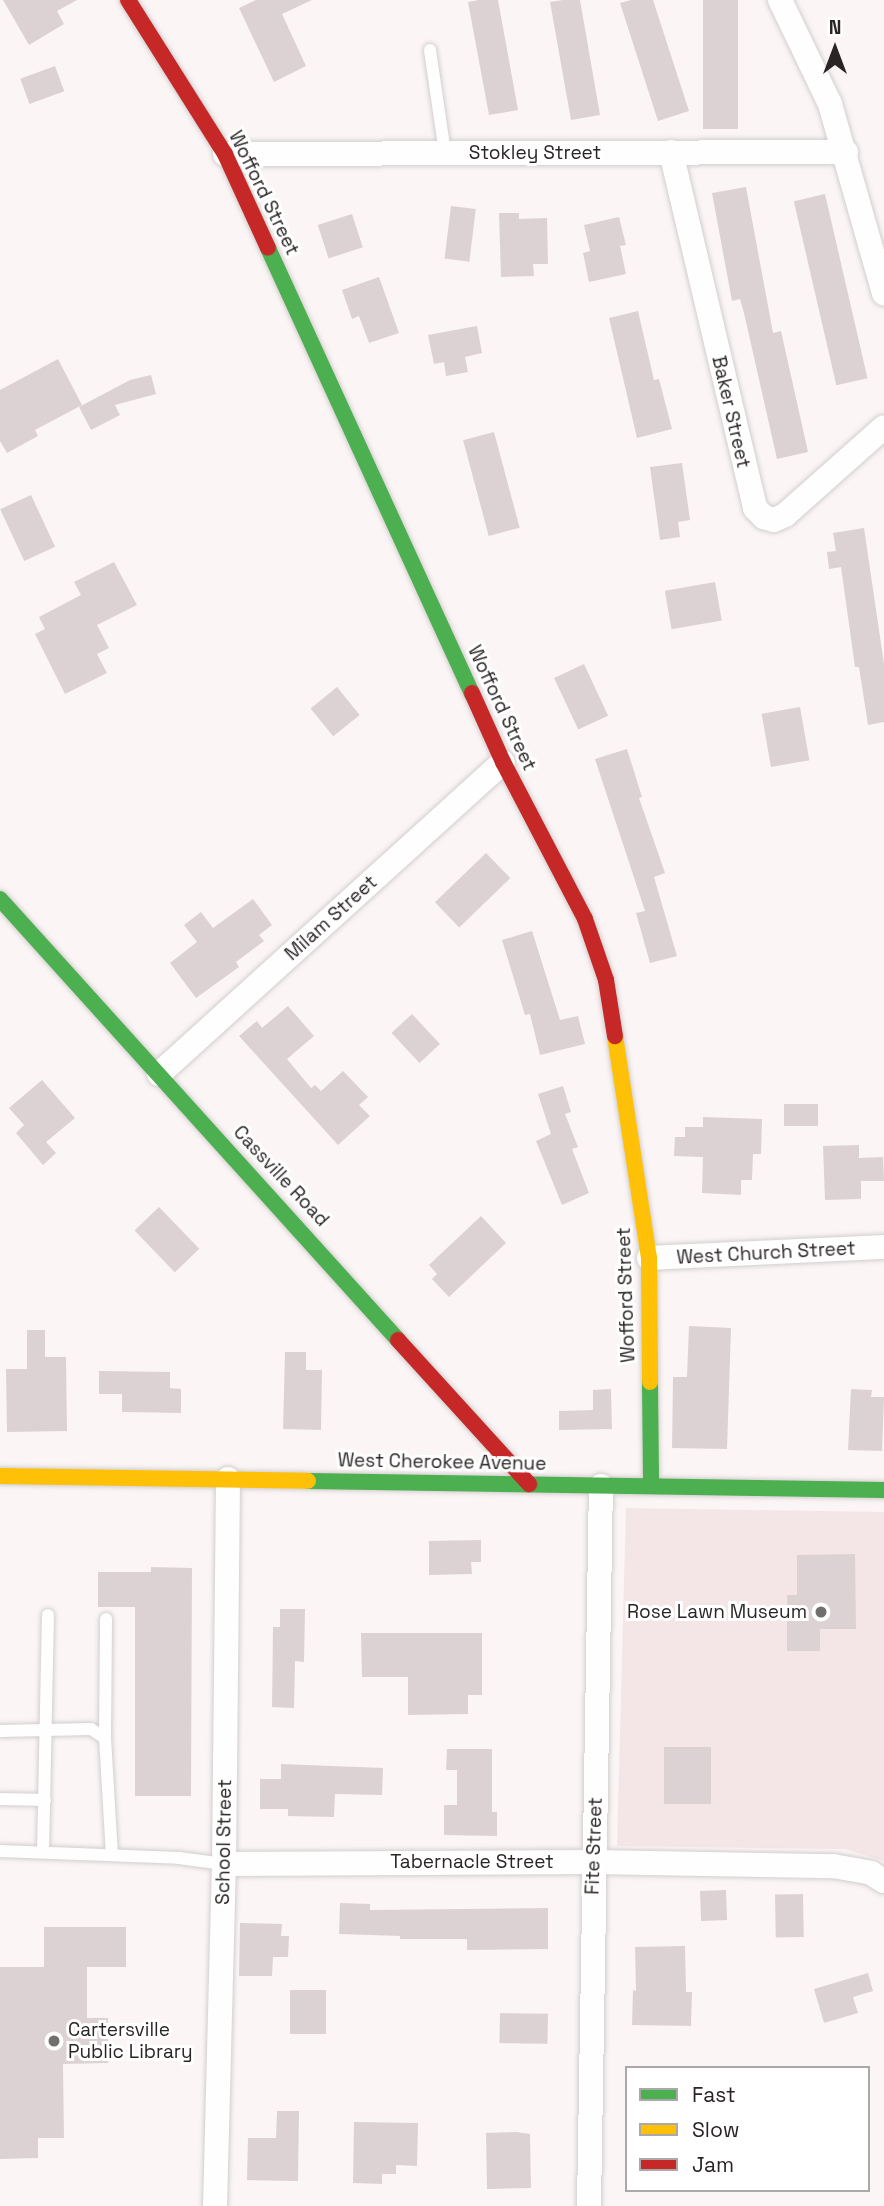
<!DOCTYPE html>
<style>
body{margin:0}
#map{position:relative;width:884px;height:2206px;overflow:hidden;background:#fbf5f5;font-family:"Space Grotesk",sans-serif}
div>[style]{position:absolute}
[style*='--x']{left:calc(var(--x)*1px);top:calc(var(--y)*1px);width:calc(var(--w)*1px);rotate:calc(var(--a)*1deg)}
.built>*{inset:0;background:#f4e6e7}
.building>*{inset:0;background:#ddd2d3;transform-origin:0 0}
.roads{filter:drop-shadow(0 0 2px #d3cece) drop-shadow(0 0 2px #d3cece)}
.lane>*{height:12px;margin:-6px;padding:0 6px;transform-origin:6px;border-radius:6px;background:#fefefe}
.street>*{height:24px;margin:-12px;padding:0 12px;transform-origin:12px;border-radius:12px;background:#fefefe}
.fast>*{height:16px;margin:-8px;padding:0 8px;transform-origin:8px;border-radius:8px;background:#4caf50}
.slow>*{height:16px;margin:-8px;padding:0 8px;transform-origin:8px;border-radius:8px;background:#ffc107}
.jam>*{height:16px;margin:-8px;padding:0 8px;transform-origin:8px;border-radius:8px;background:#c62828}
.dots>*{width:19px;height:19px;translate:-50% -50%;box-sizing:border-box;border:4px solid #fff;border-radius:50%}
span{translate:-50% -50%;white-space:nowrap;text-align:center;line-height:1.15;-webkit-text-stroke:6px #fff;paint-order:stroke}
.street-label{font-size:19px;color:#2a2525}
.poi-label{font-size:19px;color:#2a2525}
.right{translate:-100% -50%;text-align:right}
.left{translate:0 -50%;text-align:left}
.legend{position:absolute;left:625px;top:2066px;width:245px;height:126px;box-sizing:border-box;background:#fff;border:2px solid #aaa8a8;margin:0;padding:9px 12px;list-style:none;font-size:21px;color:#2a2525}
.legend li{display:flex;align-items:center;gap:14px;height:35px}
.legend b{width:35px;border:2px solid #aaa8a8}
.north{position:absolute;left:800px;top:14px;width:70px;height:70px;-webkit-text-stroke:5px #fff;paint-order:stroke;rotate:0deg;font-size:19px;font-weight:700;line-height:28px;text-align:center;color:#2a2525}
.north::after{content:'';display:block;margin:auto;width:24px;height:32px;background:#2a2525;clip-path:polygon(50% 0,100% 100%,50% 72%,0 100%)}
</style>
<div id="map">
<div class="built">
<i style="clip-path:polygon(626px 1508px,884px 1512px,884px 1861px,845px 1849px,617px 1846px)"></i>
</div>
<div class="building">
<i style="clip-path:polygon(3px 0,77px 0,57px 11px,64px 24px,29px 45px)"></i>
<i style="clip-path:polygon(256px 0,312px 0,282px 14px,306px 66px,274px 82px,239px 8px)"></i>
<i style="clip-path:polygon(479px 0,498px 0,518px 110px,489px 115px,468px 2px)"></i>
<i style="clip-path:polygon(563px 0,580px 0,600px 115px,571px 120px,550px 2px)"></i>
<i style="clip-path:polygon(631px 0,653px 0,689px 111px,658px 121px,620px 3px)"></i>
<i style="left:703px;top:0;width:35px;height:129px"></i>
<i style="left:55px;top:66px;width:27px;height:37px;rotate:70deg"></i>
<i style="clip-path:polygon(746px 187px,773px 333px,781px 331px,808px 452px,777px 459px,744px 313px,740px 299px,732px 301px,712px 193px)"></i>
<i style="left:825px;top:194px;width:189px;height:32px;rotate:77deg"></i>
<i style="left:451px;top:206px;width:25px;height:53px;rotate:7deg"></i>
<i style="clip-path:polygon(499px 213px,519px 213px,519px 219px,547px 218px,548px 264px,533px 264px,534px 276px,501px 277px)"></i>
<i style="left:352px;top:214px;width:35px;height:36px;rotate:72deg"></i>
<i style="clip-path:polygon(619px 217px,626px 245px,620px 246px,626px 274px,589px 282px,583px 253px,590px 251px,584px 225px)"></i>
<i style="clip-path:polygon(379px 277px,399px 333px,369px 343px,359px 316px,352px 319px,342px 290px)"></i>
<i style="clip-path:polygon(638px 311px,654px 380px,659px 379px,672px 429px,637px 438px,609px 318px)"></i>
<i style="clip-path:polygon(477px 326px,482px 353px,465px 357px,468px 372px,446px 376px,444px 362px,434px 364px,428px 335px)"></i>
<i style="clip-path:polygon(58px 359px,82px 405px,35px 430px,38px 436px,7px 453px,0 441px,0 390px)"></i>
<i style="clip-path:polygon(151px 375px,156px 394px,115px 405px,120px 415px,91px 430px,79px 407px,130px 380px)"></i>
<i style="left:494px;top:432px;width:99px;height:32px;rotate:75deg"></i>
<i style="clip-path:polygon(682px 463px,690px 520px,678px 522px,680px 537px,660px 540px,650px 467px)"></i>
<i style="left:31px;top:495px;width:57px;height:34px;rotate:65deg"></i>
<i style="clip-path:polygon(864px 528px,884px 664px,884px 722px,868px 725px,859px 667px,855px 667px,841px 567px,829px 569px,827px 552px,836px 551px,833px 533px)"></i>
<i style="clip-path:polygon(114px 562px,137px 605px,97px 625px,109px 648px,97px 654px,107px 673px,65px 694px,35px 634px,45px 629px,39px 617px,81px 595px,74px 582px)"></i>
<i style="left:715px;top:582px;width:39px;height:51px;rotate:80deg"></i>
<i style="left:584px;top:664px;width:57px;height:33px;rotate:65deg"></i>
<i style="left:337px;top:687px;width:36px;height:34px;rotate:51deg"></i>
<i style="left:800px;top:707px;width:54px;height:39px;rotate:80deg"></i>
<i style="clip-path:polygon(627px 749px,642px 797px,639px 798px,665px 873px,654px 877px,677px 956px,650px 963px,636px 913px,645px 911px,595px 759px)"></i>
<i style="left:486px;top:853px;width:35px;height:71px;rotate:46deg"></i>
<i style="clip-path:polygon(253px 899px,272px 925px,259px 935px,264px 941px,236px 962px,239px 967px,196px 998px,170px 963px,197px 942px,184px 925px,201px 912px,213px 928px)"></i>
<i style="clip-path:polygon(532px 931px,560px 1020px,578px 1016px,585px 1044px,540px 1055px,530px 1014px,525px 1015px,502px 940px)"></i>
<i style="clip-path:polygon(288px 1006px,314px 1036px,287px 1059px,311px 1088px,315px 1085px,321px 1091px,343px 1071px,368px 1097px,359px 1105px,370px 1116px,338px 1145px,239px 1036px,257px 1021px,262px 1028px)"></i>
<i style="left:412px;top:1014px;width:41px;height:28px;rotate:47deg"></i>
<i style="clip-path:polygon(42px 1080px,75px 1118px,46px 1142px,56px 1153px,43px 1165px,16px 1133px,24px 1125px,9px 1108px)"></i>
<i style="clip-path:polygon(563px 1086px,571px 1112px,565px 1114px,578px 1147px,572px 1149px,589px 1193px,562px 1205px,536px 1141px,551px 1134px,538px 1094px)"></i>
<i style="left:784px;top:1104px;width:34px;height:22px"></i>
<i style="clip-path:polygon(703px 1117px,762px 1119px,761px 1154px,753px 1154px,752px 1180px,741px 1180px,741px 1195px,702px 1193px,703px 1157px,674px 1156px,675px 1137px,685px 1137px,685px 1127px,703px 1127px)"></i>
<i style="clip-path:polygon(859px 1145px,859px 1158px,883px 1157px,884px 1181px,861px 1181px,861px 1199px,825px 1200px,823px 1146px)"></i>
<i style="left:159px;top:1207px;width:58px;height:34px;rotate:46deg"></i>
<i style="clip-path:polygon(481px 1216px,506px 1243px,449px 1297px,432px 1279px,437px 1274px,429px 1265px)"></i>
<i style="clip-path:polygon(689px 1326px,731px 1328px,727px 1449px,672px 1448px,673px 1377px,687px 1377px)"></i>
<i style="clip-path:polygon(27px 1330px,45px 1330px,45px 1357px,66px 1357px,67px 1431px,7px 1432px,6px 1369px,27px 1369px)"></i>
<i style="clip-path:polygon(285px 1352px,306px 1352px,306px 1370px,322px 1370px,321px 1430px,283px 1429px)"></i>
<i style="clip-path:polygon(99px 1371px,170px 1372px,170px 1388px,181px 1389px,181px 1413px,122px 1412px,122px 1394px,99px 1394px)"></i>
<i style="clip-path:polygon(611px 1389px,612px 1429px,559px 1430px,559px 1411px,593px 1410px,593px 1390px)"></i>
<i style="clip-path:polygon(851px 1389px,872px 1390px,871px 1397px,884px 1397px,882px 1451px,848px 1450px)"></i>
<i style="clip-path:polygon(481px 1540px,481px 1562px,471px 1562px,472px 1574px,429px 1575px,429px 1541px)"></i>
<i style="clip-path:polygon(855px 1554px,856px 1629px,820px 1629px,820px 1651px,787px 1651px,787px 1595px,797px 1595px,797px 1555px)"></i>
<i style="clip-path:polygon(151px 1567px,192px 1568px,191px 1796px,135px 1796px,135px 1607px,98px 1607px,98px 1572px,151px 1572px)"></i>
<i style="clip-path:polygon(280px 1609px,305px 1609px,304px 1662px,295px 1661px,294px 1708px,272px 1707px,273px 1627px,280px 1627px)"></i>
<i style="clip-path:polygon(361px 1633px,482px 1633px,482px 1695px,468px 1695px,468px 1714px,408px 1715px,408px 1677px,362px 1677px)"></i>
<i style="left:664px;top:1747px;width:47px;height:57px"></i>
<i style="clip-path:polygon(447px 1749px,492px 1749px,492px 1812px,497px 1812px,497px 1836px,444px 1835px,444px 1805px,457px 1805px,457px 1770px,446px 1770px)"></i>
<i style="clip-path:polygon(281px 1764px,383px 1768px,382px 1795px,335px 1794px,334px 1817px,288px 1816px,288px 1809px,260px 1809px,260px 1779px,281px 1779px)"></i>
<i style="left:726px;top:1890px;width:30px;height:26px;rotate:88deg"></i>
<i style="left:803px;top:1894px;width:43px;height:28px;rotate:89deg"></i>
<i style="clip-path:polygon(340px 1903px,370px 1904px,370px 1910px,548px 1908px,548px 1949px,467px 1950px,467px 1939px,400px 1939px,400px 1936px,339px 1934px)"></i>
<i style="clip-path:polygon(240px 1923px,282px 1924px,281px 1936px,289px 1936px,288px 1957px,273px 1957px,272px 1976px,239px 1976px)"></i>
<i style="clip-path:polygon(44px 1927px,126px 1927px,126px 1967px,87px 1967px,87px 2018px,108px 2018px,108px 2063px,63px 2064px,64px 2138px,38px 2138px,38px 2158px,0 2159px,0 1967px,44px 1967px)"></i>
<i style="clip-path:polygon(685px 1946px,686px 1992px,692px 1992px,691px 2026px,632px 2025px,633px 1990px,636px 1991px,635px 1947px)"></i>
<i style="clip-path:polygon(868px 1973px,873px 1991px,853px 1997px,858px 2013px,824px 2023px,814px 1989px)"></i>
<i style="left:290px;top:1990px;width:36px;height:44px"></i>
<i style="left:500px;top:2013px;width:48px;height:30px;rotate:1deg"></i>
<i style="clip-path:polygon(277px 2111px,299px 2111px,298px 2181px,247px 2180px,248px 2138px,276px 2138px)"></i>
<i style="clip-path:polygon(354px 2122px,418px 2123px,417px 2166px,396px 2165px,396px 2174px,382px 2174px,382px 2184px,353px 2183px)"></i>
<i style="clip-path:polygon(516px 2132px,530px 2134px,531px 2188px,487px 2189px,486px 2133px)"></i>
</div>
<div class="roads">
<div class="lane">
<i style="--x:430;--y:50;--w:104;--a:81.7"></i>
<i style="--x:0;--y:1731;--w:91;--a:-1.3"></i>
<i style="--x:91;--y:1729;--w:17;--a:33"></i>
<i style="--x:105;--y:1738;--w:117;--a:86.6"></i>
<i style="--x:105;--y:1738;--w:119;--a:-89.5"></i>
<i style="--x:0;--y:1799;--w:45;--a:1.3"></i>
<i style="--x:0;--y:1851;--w:179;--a:2.2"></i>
<i style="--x:179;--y:1858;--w:45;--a:7.6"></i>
<i style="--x:43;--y:1852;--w:237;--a:-88.8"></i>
</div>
<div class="street">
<i style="--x:780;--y:0;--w:115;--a:64.3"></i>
<i style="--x:830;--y:104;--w:197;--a:74.1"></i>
<i style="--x:671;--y:152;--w:366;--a:76.7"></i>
<i style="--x:755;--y:508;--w:13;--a:45"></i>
<i style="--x:764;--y:517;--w:10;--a:17"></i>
<i style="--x:774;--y:520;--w:12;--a:-24"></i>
<i style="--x:785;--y:515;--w:132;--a:-41.6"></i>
<i style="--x:225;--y:154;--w:621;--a:-0.18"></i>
<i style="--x:159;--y:1074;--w:464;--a:-42.2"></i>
<i style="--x:649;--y:1258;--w:235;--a:-2.7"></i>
<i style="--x:224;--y:1864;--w:369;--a:-0.3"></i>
<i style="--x:593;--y:1862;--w:240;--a:1"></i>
<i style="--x:833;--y:1866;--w:39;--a:10"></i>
<i style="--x:871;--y:1873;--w:15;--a:32"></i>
<i style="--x:215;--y:2206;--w:342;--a:-88.5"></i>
<i style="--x:224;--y:1864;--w:385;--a:-89.4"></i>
<i style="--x:589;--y:2206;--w:720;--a:-89.05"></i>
</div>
<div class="fast">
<i style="--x:268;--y:248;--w:490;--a:65.4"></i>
<i style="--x:0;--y:899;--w:594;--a:47.93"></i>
<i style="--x:650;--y:1382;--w:104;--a:89.4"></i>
<i style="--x:308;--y:1481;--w:576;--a:0.9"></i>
</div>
<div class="slow">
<i style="--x:615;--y:1036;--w:225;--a:81.3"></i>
<i style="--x:649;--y:1258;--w:124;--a:89.5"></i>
<i style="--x:0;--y:1476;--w:308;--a:0.9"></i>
</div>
<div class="jam">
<i style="--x:128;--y:0;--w:182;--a:57.8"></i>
<i style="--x:225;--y:154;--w:103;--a:65.4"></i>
<i style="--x:472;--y:693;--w:76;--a:65.8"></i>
<i style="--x:503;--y:762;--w:177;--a:62.4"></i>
<i style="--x:585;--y:919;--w:65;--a:71"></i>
<i style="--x:606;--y:980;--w:57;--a:80.9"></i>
<i style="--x:398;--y:1340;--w:195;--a:47.7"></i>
</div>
</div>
<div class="dots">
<i style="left:821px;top:1612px;background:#736e6e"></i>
<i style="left:54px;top:2041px;background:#736e6e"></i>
</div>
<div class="street-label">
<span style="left:535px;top:153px">Stokley Street</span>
<span style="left:264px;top:193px;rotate:64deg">Wofford Street</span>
<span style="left:731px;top:412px;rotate:77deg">Baker Street</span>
<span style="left:502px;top:708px;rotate:65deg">Wofford Street</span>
<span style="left:331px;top:918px;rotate:-42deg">Milam Street</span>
<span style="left:281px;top:1176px;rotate:47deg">Cassville Road</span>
<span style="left:766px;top:1253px;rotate:-3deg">West Church Street</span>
<span style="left:626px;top:1295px;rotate:-92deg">Wofford Street</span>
<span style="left:442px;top:1462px;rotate:1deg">West Cherokee Avenue</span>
<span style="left:224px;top:1842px;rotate:-89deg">School Street</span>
<span style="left:594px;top:1846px;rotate:-88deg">Fite Street</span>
<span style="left:472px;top:1862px">Tabernacle Street</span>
</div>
<div class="poi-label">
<span class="right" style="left:807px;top:1612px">Rose Lawn Museum</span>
<span class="left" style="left:68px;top:2041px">Cartersville<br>Public Library</span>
</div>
<ul class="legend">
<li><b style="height:9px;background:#4caf50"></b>Fast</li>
<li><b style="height:9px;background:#ffc107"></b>Slow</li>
<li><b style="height:9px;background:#c62828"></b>Jam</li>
</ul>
<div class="north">N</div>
</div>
